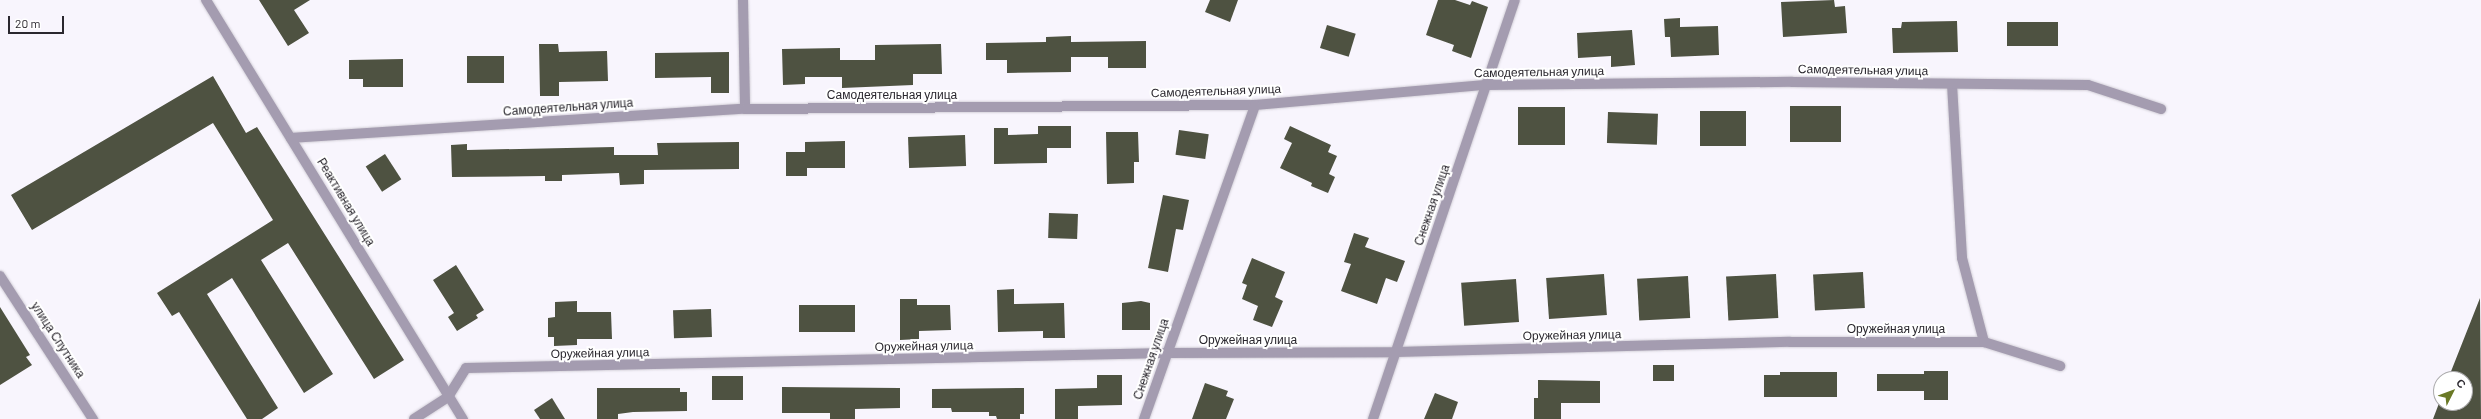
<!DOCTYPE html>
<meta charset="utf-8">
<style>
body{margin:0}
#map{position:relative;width:2481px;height:419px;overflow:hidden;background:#f8f5fd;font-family:Barlow,sans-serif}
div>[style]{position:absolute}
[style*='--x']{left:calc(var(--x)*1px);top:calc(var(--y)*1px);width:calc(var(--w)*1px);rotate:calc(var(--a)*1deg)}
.building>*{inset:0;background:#4e5241;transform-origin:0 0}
.roads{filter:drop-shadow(0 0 1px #d3d0d8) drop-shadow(0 0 1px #d3d0d8)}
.minor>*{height:10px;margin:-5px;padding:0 5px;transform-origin:5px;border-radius:5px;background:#a49cb0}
span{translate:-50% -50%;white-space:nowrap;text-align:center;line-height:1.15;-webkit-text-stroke:4px #fff;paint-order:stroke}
.street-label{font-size:12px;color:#2a272e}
.north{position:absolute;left:2433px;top:371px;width:40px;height:40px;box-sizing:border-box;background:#fff;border:1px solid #aaa9ab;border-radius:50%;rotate:48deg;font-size:11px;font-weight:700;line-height:16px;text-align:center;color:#2a272e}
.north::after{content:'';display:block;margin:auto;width:14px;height:18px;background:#6a7926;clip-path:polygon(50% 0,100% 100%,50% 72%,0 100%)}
.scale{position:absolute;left:8px;top:16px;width:56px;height:18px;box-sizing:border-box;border:2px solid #2a272e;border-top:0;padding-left:5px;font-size:12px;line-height:14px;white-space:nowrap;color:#2a272e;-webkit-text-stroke:3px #fff;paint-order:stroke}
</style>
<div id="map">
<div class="building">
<i style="clip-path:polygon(259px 0,310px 0,294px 10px,309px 33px,288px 46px)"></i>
<i style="clip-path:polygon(1210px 0,1238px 0,1230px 22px,1205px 12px)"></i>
<i style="clip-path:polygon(1438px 0,1455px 0,1470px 5px,1472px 1px,1488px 7px,1471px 58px,1452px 51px,1454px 45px,1426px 35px)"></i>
<i style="clip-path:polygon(1834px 0,1835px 7px,1845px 6px,1847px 33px,1783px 37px,1781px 2px)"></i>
<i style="clip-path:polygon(1680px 18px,1680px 27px,1718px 26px,1719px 55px,1671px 57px,1670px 37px,1665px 37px,1664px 19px)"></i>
<i style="clip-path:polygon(1957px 21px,1958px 52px,1893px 53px,1892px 28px,1901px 28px,1902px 22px)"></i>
<i style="left:2007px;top:22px;width:51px;height:24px"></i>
<i style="left:1327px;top:25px;width:30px;height:24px;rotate:17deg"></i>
<i style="clip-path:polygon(1632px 30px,1635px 65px,1611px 67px,1611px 56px,1578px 58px,1577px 33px)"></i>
<i style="clip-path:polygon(1071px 36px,1071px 42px,1146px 41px,1146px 68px,1108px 68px,1108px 57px,1071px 57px,1071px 72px,1007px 73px,1007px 60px,986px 60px,986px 43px,1046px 42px,1046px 37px)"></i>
<i style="clip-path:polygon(539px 44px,558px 44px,559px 52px,607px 51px,608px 81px,559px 82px,559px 96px,540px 96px)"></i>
<i style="clip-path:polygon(941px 44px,942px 74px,913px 74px,913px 85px,842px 88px,842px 77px,805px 77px,805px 84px,783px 85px,782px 49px,840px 48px,840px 60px,875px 60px,875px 45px)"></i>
<i style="clip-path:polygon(729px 52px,729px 93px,711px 93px,711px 77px,655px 78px,655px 53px)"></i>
<i style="left:467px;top:56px;width:37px;height:27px"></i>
<i style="clip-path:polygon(403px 59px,403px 87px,363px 87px,363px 79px,349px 79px,349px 60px)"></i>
<i style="clip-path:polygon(213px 76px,246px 133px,257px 127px,404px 360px,374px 379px,288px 243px,261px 260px,333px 374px,304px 393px,232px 278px,207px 294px,278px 408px,262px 419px,247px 419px,179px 312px,172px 316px,157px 293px,273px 220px,213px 123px,32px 230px,11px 195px)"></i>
<i style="left:1841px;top:106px;width:36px;height:51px;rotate:90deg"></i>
<i style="left:1518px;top:107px;width:47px;height:38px"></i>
<i style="left:1700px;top:111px;width:46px;height:35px"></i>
<i style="left:1608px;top:112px;width:50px;height:31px;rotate:2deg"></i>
<i style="clip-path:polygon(1038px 126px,1071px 126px,1071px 148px,1047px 148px,1047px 163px,994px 164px,994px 128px,1008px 128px,1008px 135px,1038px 134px)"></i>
<i style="clip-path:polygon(1290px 126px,1331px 145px,1328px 152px,1337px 156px,1329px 174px,1335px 177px,1328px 193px,1311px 186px,1312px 183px,1280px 168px,1292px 143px,1284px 139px)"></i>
<i style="left:1179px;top:130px;width:30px;height:25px;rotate:8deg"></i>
<i style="clip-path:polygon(1106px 132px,1138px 132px,1139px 162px,1134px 162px,1134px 183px,1107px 184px)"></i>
<i style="left:965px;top:135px;width:31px;height:57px;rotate:88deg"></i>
<i style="clip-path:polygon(845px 141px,845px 168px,807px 168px,807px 176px,786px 176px,786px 152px,805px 152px,805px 142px)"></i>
<i style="clip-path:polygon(739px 142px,739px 169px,644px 170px,644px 184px,620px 185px,619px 173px,562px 175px,562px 181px,545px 181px,545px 176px,452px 177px,451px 145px,467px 144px,467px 150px,614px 147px,614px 155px,658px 155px,657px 143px)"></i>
<i style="left:385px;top:154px;width:30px;height:23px;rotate:57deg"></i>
<i style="clip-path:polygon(1163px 195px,1189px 200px,1183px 230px,1176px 229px,1168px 272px,1148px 268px)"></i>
<i style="left:1049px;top:213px;width:29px;height:25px;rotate:2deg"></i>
<i style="clip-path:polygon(1354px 233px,1369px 238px,1365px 247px,1405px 261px,1397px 282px,1386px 278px,1377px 304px,1341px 291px,1351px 264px,1344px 262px)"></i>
<i style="clip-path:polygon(1252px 258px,1285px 272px,1275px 297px,1283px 301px,1272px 327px,1253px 320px,1258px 306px,1242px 299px,1247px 285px,1242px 283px)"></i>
<i style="clip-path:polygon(456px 265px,484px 310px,476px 315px,478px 318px,457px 331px,448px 317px,454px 313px,433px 280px)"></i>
<i style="left:1863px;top:272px;width:36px;height:50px;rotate:87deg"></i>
<i style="left:1604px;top:274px;width:41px;height:58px;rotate:86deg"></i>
<i style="left:1776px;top:274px;width:44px;height:50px;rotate:87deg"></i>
<i style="left:1688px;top:276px;width:42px;height:51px;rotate:87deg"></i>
<i style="left:1516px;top:279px;width:43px;height:55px;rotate:86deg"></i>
<i style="clip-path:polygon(1014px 289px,1014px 304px,1064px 303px,1065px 338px,1043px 338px,1043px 331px,998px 332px,997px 290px)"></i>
<i style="clip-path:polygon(2480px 298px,2481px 419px,2433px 419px,2441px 398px,2441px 403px,2465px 403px,2465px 379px,2448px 379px)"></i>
<i style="clip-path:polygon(900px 299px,917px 299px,917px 305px,950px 305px,951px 330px,919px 331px,919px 339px,900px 340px)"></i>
<i style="clip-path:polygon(577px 301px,577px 312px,611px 312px,612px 339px,577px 339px,577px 345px,554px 346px,554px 337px,548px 337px,548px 318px,555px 317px,555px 302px)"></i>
<i style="clip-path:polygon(1141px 301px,1150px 303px,1150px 330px,1122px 330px,1122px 303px)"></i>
<i style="left:855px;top:305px;width:27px;height:56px;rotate:90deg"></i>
<i style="clip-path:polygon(0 307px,30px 355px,26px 357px,32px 365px,0 385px)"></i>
<i style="left:711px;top:309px;width:28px;height:38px;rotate:88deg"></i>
<i style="left:1653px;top:365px;width:21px;height:16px"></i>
<i style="clip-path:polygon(1924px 371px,1948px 371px,1948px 400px,1924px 400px,1924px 391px,1877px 391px,1877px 374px,1924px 374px)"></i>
<i style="clip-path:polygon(1780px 372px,1837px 372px,1837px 397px,1764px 397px,1764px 375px,1780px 375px)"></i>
<i style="clip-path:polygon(1097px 375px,1122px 375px,1122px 405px,1078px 406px,1078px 419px,1055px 419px,1055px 389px,1097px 388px)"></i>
<i style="left:743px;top:376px;width:24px;height:31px;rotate:90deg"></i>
<i style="clip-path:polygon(1538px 380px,1600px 381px,1600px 403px,1561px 403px,1561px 419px,1534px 419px,1534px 398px,1538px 398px)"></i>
<i style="clip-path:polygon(1205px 383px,1228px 391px,1226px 396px,1234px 399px,1226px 419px,1192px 419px)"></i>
<i style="clip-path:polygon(782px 387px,900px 388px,900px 408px,855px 409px,855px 419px,830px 419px,830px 413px,782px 413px)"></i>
<i style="clip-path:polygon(597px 388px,680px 388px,680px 392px,687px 392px,687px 411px,633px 412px,618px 414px,618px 419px,597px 419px)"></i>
<i style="clip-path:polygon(1024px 388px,1024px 414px,1020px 414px,1020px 419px,997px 419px,996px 416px,989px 416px,989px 412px,952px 412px,951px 408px,932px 408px,932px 389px)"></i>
<i style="clip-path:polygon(1435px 393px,1458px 402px,1452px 419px,1424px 419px)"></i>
<i style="clip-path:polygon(552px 398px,565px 419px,540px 419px,534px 410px)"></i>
</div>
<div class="roads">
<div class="minor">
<i style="--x:206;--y:0;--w:492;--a:58.5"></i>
<i style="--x:743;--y:0;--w:109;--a:88.9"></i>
<i style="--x:1952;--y:84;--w:174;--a:86.7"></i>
<i style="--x:1962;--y:258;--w:87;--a:75.3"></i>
<i style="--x:291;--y:138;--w:455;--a:-3.7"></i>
<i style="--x:745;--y:109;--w:510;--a:-0.45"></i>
<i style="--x:1255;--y:105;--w:231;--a:-5"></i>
<i style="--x:1485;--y:85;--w:307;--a:-0.6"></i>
<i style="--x:1792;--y:82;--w:296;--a:0.6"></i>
<i style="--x:2088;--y:85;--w:77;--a:18.2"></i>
<i style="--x:0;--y:276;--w:171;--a:57"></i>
<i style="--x:414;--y:419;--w:40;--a:-32.9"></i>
<i style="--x:448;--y:397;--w:34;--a:-58"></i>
<i style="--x:466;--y:368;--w:700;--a:-1.23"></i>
<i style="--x:1166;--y:353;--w:230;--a:-0.2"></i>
<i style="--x:1396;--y:352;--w:394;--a:-1.5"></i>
<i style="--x:1790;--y:342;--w:194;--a:0"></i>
<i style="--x:1984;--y:342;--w:80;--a:17.5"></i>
<i style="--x:1144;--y:419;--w:333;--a:-70.5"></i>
<i style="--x:1373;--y:419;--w:442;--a:-71.3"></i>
</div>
</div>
<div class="street-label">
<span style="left:1863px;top:70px;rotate:1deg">Самодеятельная улица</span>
<span style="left:1539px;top:72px;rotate:-1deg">Самодеятельная улица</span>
<span style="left:1216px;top:91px;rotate:-2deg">Самодеятельная улица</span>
<span style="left:892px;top:95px">Самодеятельная улица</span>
<span style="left:568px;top:107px;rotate:-4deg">Самодеятельная улица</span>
<span style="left:346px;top:202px;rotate:59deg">Реактивная улица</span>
<span style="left:1432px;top:205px;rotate:-71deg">Снежная улица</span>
<span style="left:1896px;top:329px">Оружейная улица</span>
<span style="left:1572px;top:335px;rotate:-1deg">Оружейная улица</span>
<span style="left:58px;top:340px;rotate:57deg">улица Спутника</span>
<span style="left:1248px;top:340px">Оружейная улица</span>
<span style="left:924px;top:346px;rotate:-1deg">Оружейная улица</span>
<span style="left:600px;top:353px;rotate:-1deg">Оружейная улица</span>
<span style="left:1151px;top:359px;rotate:-71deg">Снежная улица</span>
</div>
<div class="north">С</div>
<div class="scale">20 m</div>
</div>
